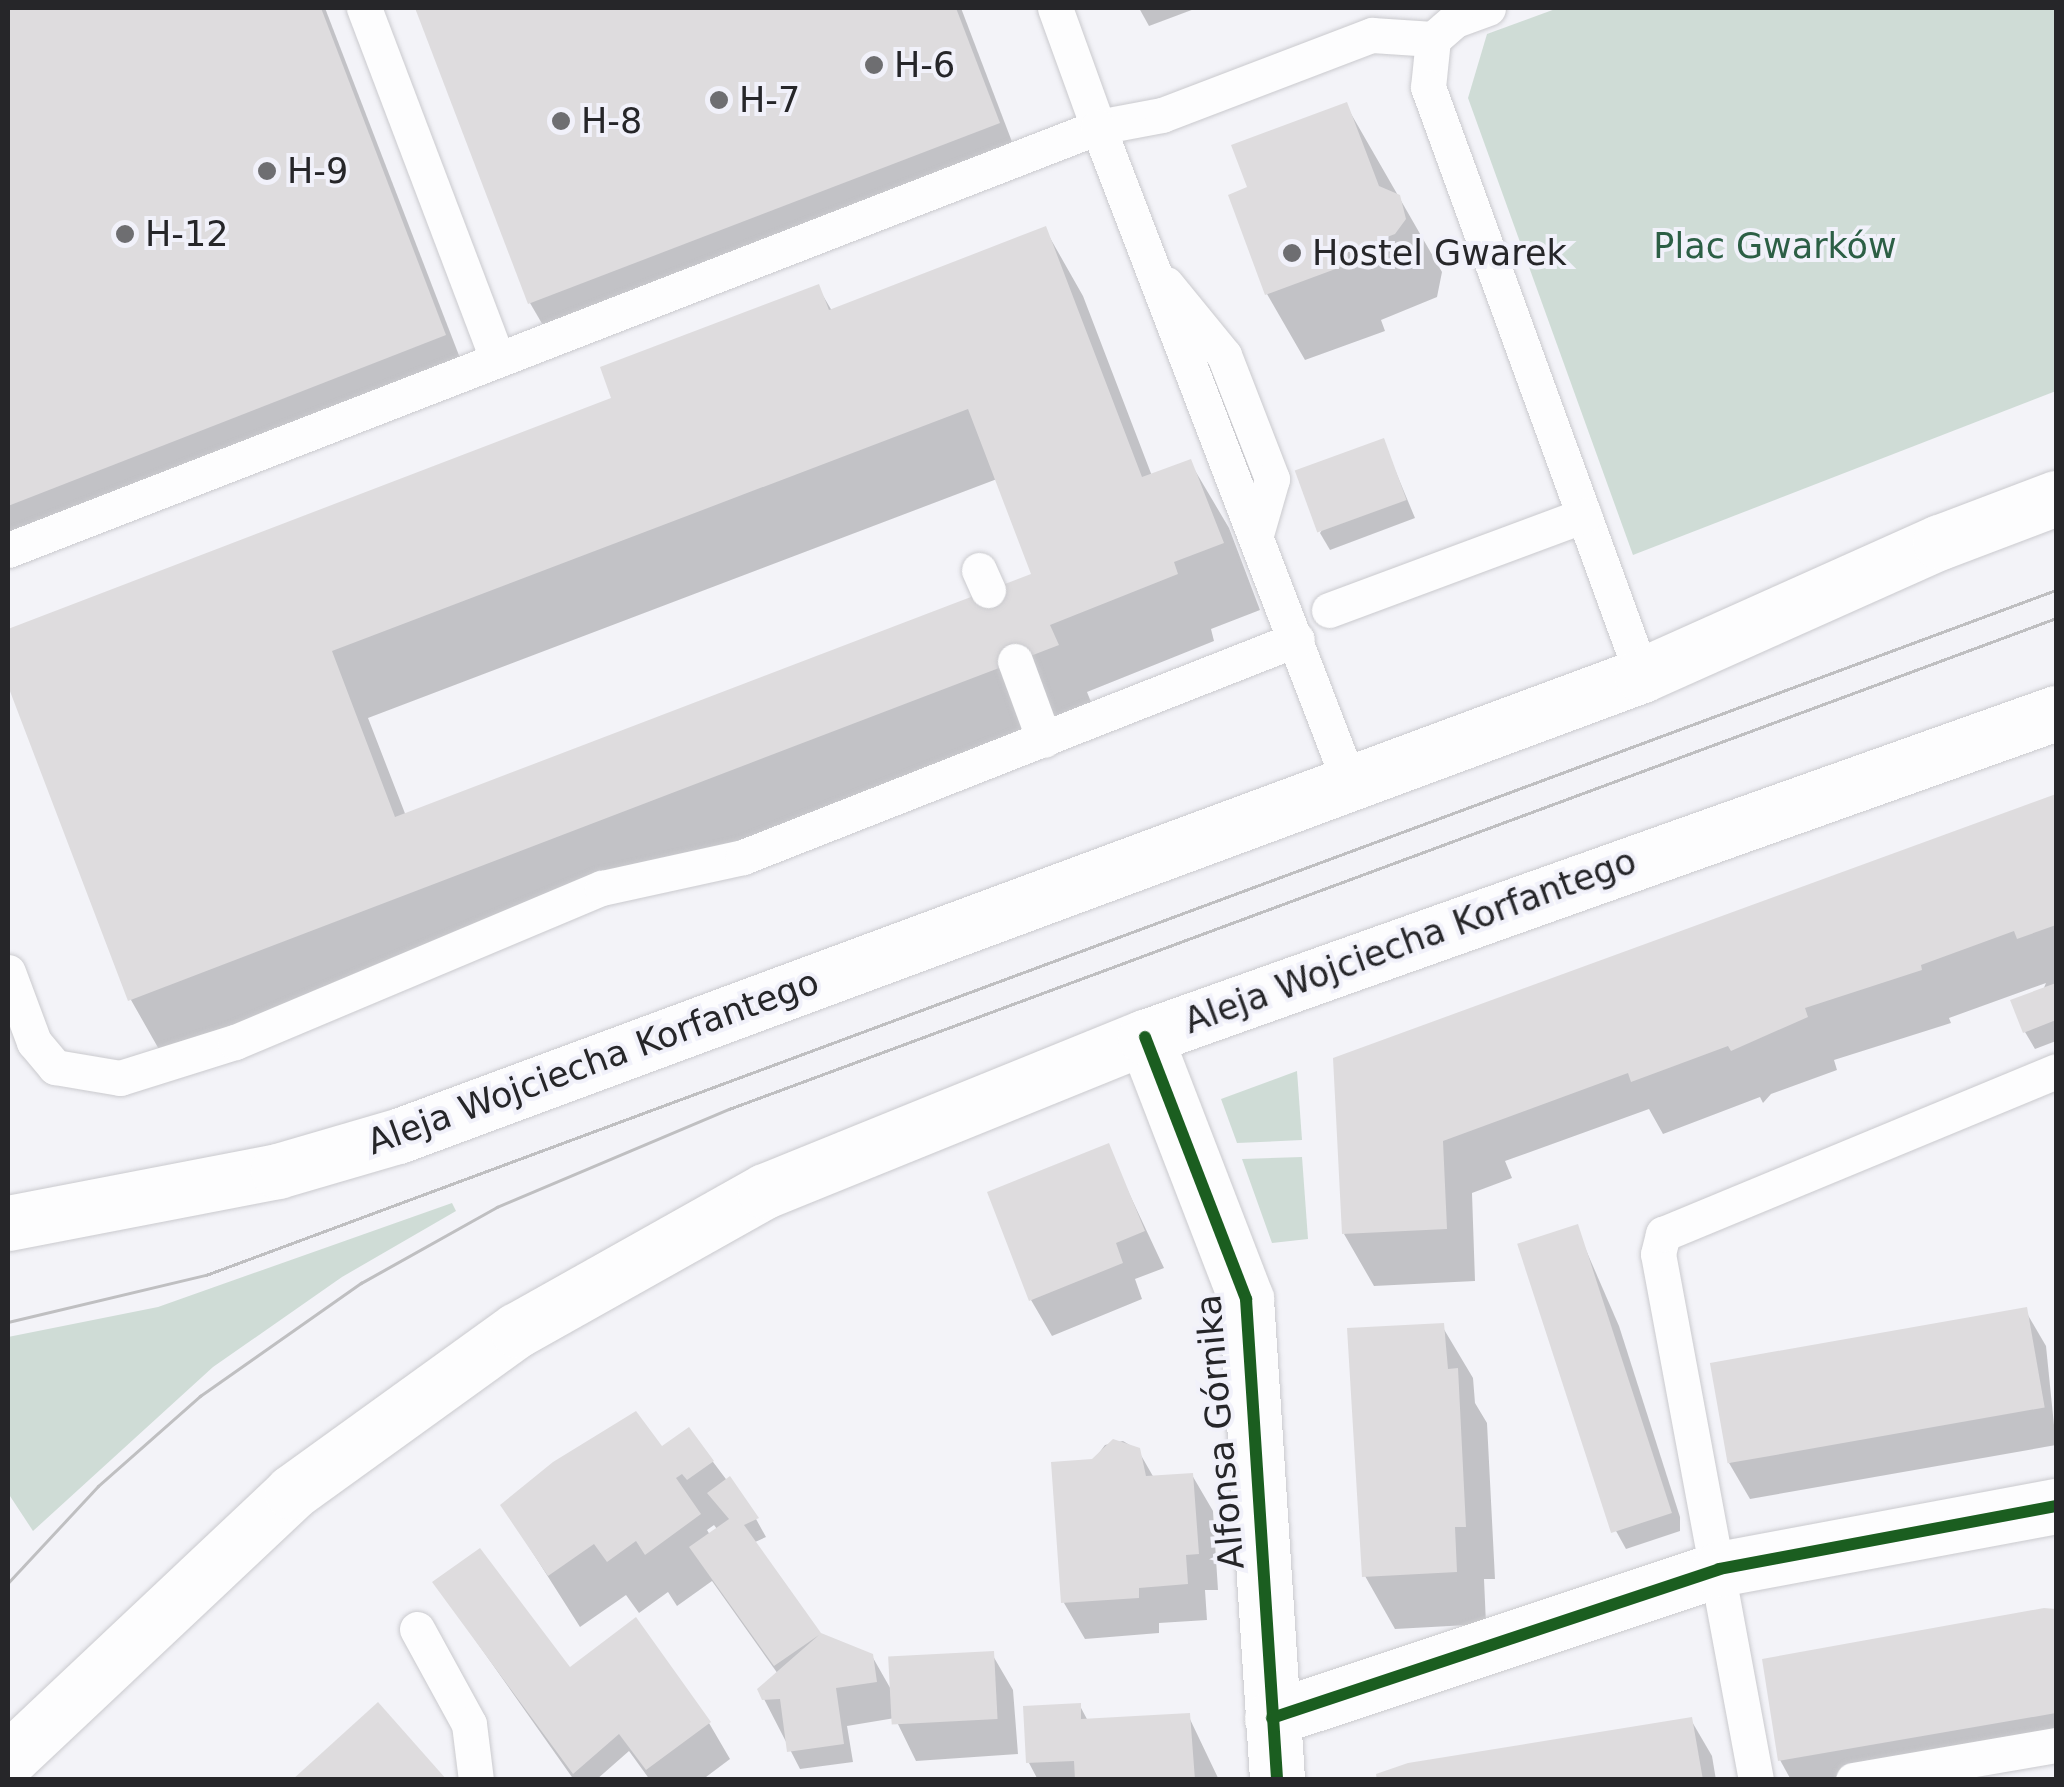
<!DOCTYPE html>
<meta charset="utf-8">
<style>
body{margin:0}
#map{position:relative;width:2064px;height:1787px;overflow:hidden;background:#f3f3f8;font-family:"DejaVu Sans",sans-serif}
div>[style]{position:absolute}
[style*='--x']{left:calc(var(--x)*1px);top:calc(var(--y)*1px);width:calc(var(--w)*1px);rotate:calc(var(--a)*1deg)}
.green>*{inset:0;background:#cfdcd6}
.shadow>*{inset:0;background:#0003}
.building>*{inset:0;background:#dedcde;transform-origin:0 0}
.roads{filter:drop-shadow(0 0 2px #cacace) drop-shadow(0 0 2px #cacace)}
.lane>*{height:35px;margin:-17.5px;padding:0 17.5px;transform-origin:17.5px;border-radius:17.5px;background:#fdfdfe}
.street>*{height:55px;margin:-27.5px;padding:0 27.5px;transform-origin:27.5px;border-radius:27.5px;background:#fdfdfe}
.secondary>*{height:55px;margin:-27.5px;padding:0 27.5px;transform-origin:27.5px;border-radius:27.5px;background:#fdfdfe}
.tram>*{height:2.5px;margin:-1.25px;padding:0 1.25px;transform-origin:1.25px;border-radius:1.25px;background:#bfbfc1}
.cycleway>*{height:12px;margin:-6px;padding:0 6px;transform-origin:6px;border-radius:6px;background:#1b5e20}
.dots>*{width:28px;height:28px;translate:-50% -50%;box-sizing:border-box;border:5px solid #f1f1fa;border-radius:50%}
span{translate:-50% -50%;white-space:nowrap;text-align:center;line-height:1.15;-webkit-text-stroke:8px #f1f1fa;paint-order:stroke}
.poi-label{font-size:35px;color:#262629}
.left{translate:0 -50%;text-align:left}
.park-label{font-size:35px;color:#2c5f45}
.street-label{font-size:35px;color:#262629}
.frame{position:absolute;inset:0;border:10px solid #262629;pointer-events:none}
</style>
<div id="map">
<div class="green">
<i style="clip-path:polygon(1558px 8px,2056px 8px,2056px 391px,1633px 555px,1468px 98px,1487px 34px)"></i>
<i style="clip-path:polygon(1297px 1071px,1302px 1140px,1237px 1143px,1221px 1099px)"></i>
<i style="clip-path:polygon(1302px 1157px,1308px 1239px,1272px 1243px,1242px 1159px)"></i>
<i style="clip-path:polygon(452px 1203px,456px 1211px,342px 1277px,213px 1367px,33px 1531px,8px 1493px,8px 1337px,158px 1307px)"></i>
</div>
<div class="shadow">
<i style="clip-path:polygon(8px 8px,325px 8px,465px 371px,8px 549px)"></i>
<i style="clip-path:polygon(418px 8px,961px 8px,1019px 160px,551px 339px,530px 303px)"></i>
<i style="clip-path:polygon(1139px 8px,1197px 8px,1149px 26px)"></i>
<i style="clip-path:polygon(1346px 105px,1442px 272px,1437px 297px,1381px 320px,1385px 331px,1305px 360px,1267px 294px,1251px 189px)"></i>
<i style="clip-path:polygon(evenodd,1045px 229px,1083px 296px,1152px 476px,1190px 462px,1229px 528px,1260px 610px,1211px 629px,1214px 641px,1087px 692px,1095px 712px,169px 1067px,131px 1000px,8px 679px,8px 631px,615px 399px,818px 287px,832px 311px,1045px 229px,997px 479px,1035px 575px,406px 816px,368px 718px,997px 479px)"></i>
<i style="clip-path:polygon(1383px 441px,1415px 518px,1330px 550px,1320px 533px)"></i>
<i style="clip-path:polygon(2056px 796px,2056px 1041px,2035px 1049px,2025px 1032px,2046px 983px,1949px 1018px,1951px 1023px,1834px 1060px,1837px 1070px,1771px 1094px,1763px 1103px,1760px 1097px,1663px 1134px,1649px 1109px,1505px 1161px,1512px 1178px,1472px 1193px,1475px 1281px,1374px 1286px,1344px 1234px,1589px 968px)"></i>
<i style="clip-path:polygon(1107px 1146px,1164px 1268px,1135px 1279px,1142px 1299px,1052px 1336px,1031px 1300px)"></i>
<i style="clip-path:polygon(1576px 1227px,1619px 1326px,1680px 1517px,1680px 1531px,1626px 1549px,1616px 1531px)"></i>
<i style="clip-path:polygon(2025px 1310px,2046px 1346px,2056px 1445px,1750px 1499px,1729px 1463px)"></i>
<i style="clip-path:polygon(1442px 1326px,1473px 1378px,1475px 1403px,1487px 1423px,1495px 1579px,1484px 1579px,1486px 1624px,1395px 1629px,1365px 1576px)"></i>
<i style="clip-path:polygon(evenodd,635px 1414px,662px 1450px,689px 1430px,756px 1519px,766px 1537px,753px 1543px,820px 1635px,872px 1656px,893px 1693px,992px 1654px,1013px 1690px,1018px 1754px,916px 1761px,895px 1718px,847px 1726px,853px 1762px,800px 1769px,764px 1699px,778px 1674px,712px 1581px,677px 1606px,668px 1592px,639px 1613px,626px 1595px,580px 1627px,503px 1506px,635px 1414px,714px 1525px,717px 1529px,710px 1535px,707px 1530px,714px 1525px)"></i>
<i style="clip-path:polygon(1123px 1441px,1138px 1450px,1154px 1478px,1192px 1475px,1213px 1511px,1218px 1590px,1205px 1590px,1207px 1620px,1159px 1623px,1159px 1633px,1085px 1639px,1064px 1603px,1093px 1461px,1105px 1445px)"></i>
<i style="clip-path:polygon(435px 1583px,569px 1670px,709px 1723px,730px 1759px,702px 1780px,650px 1780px,629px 1751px,596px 1780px,574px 1780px)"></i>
<i style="clip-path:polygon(2056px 1612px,2056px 1753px,1900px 1780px,1791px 1780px,1780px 1760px,1765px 1661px)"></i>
<i style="clip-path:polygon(1080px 1706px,1088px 1721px,1188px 1715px,1219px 1780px,1038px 1780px,1029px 1763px)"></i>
<i style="clip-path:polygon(1691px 1720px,1712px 1756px,1716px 1780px,1379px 1780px)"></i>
</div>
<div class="building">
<i style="clip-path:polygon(8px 8px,321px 8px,446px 335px,8px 506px)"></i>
<i style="clip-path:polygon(415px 8px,956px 8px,1000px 123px,528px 304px)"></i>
<i style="clip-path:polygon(1347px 102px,1379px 186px,1400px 195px,1406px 219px,1395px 234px,1345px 253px,1349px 264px,1265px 295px,1228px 195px,1247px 187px,1231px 145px)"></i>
<i style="clip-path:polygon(evenodd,1046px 226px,1142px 477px,1191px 459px,1224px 543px,1174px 562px,1178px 574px,1050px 625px,1059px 645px,128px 1001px,8px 686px,8px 629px,611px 398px,600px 367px,819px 284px,829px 310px,1046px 226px,968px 409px,1031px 574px,395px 817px,332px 651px,968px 409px)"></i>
<i style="left:1384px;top:438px;width:66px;height:95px;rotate:70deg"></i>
<i style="clip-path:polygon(2056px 794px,2056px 925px,2017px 939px,2014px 931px,1921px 965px,1922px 970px,1805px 1008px,1808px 1017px,1731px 1051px,1728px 1046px,1631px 1082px,1628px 1073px,1443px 1141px,1447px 1229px,1342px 1234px,1333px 1058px)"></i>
<i style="clip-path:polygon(2056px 983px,2056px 1020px,2023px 1033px,2010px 1000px)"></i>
<i style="clip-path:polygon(1109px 1143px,1145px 1231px,1116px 1243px,1123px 1263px,1029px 1301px,987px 1192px)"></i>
<i style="left:1578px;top:1224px;width:304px;height:64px;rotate:72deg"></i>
<i style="left:2027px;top:1307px;width:102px;height:322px;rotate:80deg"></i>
<i style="clip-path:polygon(1444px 1323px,1448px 1369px,1458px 1368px,1466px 1527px,1455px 1527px,1457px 1572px,1362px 1577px,1347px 1328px)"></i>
<i style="clip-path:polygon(636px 1411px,662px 1446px,689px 1427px,714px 1461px,687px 1480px,682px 1474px,676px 1478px,701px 1514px,645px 1555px,636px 1541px,607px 1562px,594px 1544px,548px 1576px,500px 1505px,553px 1462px)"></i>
<i style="clip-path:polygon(1113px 1439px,1140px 1448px,1146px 1476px,1193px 1473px,1199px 1554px,1186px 1555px,1188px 1584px,1139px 1588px,1139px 1598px,1061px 1603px,1051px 1462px,1092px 1459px)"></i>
<i style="clip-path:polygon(730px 1476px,759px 1518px,744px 1525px,821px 1633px,873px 1654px,877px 1682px,836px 1688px,844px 1744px,787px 1752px,780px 1699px,762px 1700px,757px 1689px,819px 1635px,774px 1666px,689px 1547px,729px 1519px,707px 1493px)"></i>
<i style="clip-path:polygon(480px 1548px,570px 1667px,636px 1617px,711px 1722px,646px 1770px,619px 1734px,573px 1774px,432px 1582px)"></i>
<i style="clip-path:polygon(2044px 1608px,2056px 1609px,2056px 1713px,1778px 1761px,1762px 1659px)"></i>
<i style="left:994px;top:1651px;width:68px;height:106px;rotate:87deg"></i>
<i style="clip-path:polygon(378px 1702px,447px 1780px,292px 1780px)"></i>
<i style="clip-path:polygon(1081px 1703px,1081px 1719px,1190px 1713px,1195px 1780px,1075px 1780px,1074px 1761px,1026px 1763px,1023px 1706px)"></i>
<i style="clip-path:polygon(1692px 1717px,1703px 1780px,1377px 1780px,1376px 1774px,1408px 1763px)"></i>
</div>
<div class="roads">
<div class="lane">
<i style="--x:364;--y:8;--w:375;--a:69.2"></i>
<i style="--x:1055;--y:8;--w:127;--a:70.1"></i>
<i style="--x:1098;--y:127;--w:65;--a:-10.6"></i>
<i style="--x:1162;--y:115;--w:225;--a:-20.9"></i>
<i style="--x:1372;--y:35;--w:61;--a:3.8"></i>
<i style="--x:1488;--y:8;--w:35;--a:160"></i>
<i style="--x:1455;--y:20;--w:29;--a:139"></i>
<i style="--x:1433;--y:39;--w:48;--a:95.9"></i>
<i style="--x:1428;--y:87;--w:626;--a:70"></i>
<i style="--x:1166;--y:284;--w:92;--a:50.8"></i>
<i style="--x:1224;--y:355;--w:133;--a:68.8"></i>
<i style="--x:1272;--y:479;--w:54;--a:106.1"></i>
<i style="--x:8;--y:550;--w:1169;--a:-21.21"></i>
<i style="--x:1098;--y:127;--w:704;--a:69.02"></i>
<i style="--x:979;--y:570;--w:22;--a:66"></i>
<i style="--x:1329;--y:610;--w:272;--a:-20.4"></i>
<i style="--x:1015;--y:661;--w:84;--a:69.8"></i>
<i style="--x:8;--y:972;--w:75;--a:69.6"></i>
<i style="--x:34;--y:1042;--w:33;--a:50"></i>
<i style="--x:55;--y:1067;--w:66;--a:9.6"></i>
<i style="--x:120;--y:1078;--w:121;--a:-17.4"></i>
<i style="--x:235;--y:1042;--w:398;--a:-22.8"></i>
<i style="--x:602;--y:888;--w:144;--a:-12.4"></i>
<i style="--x:743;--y:857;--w:595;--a:-21.48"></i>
<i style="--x:417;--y:1629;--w:108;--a:61.3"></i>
<i style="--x:469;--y:1724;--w:56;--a:82.9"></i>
<i style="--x:1756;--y:1780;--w:535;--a:-100.55"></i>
<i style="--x:1658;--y:1254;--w:21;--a:-76"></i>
<i style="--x:1663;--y:1234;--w:425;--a:-22.5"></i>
<i style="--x:1853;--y:1780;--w:206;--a:-9.8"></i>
</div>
<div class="street">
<i style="--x:1145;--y:1037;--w:281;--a:68.9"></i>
<i style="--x:1246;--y:1299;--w:482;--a:86.3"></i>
<i style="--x:1272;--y:1718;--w:471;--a:-18.4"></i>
<i style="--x:1719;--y:1569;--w:343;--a:-10.6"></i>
</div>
<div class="secondary">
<i style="--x:8;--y:1223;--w:275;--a:-10.9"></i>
<i style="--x:278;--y:1171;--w:125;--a:-16.3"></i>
<i style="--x:398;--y:1136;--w:1327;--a:-20.33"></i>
<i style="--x:1642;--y:675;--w:326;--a:-24.1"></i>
<i style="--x:1940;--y:542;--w:124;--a:-20.8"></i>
<i style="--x:8;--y:1760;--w:390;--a:-43.3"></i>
<i style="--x:292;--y:1492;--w:277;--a:-35.8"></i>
<i style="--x:517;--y:1330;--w:284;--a:-29.3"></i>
<i style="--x:765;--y:1191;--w:410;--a:-22.1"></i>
<i style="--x:1145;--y:1037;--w:967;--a:-19.58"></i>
</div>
</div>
<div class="tram">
<i style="--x:8;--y:1322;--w:204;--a:-13.4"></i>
<i style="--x:206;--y:1275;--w:1973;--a:-20.32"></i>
<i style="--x:8;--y:1583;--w:132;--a:-47.1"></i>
<i style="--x:98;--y:1486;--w:136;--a:-41.4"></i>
<i style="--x:200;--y:1396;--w:197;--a:-35.1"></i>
<i style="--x:361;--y:1283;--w:156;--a:-29.2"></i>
<i style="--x:497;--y:1207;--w:252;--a:-22.9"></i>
<i style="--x:729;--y:1109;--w:1415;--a:-20.3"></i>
</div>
<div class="cycleway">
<i style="--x:1145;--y:1037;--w:281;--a:68.9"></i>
<i style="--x:1246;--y:1299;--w:482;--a:86.3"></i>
<i style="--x:1272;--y:1718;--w:471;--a:-18.4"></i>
<i style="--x:1719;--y:1569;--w:343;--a:-10.6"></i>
</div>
<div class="dots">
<i style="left:874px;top:65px;background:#6e6e71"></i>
<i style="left:719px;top:100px;background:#6e6e71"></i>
<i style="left:561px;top:121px;background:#6e6e71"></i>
<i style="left:267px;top:171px;background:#6e6e71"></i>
<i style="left:125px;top:234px;background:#6e6e71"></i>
<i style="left:1292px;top:253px;background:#6e6e71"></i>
</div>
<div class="poi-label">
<span class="left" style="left:894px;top:65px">H-6</span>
<span class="left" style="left:739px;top:100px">H-7</span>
<span class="left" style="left:581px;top:121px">H-8</span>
<span class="left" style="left:287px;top:171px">H-9</span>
<span class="left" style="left:145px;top:234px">H-12</span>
<span class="left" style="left:1312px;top:253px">Hostel Gwarek</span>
</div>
<div class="park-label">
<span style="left:1775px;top:246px">Plac Gwarków</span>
</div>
<div class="street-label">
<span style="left:1410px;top:941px;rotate:-20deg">Aleja Wojciecha Korfantego</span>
<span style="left:593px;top:1062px;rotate:-20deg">Aleja Wojciecha Korfantego</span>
<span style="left:1220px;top:1432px;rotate:-95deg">Alfonsa Górnika</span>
</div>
<div class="frame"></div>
</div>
